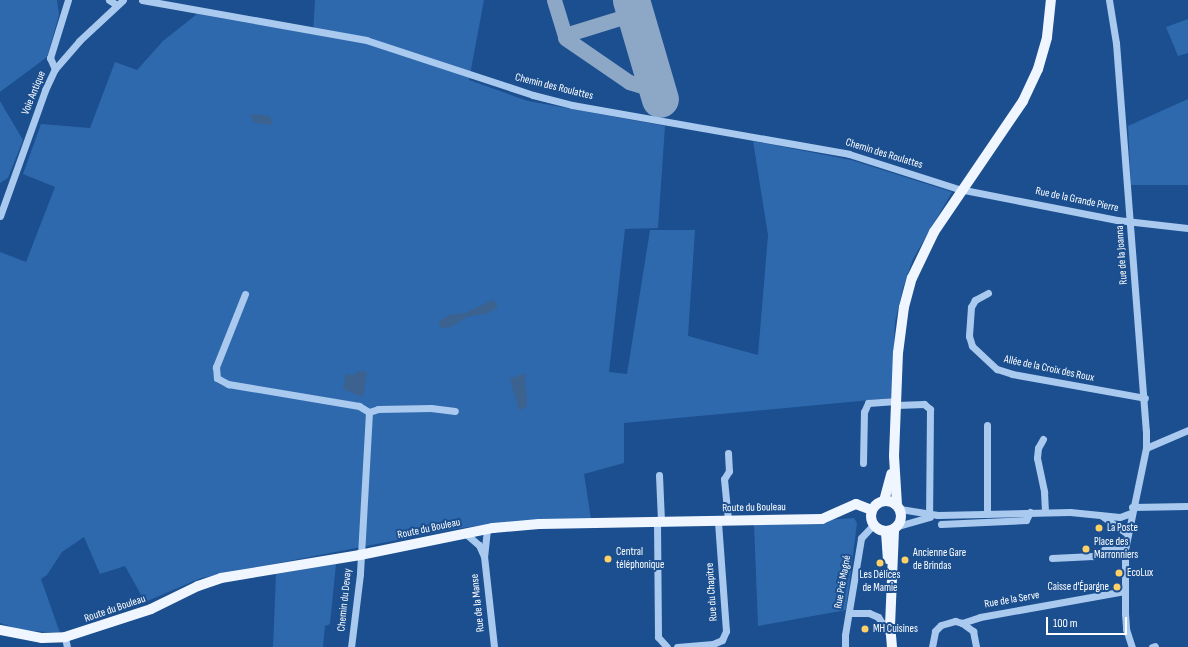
<!DOCTYPE html>
<meta charset="utf-8">
<style>
body{margin:0}
#map{position:relative;width:1188px;height:647px;overflow:hidden;background:#1b4f8f;font-family:"Sofia Sans Condensed",sans-serif}
div>[style]{position:absolute}
[style*='--x']{left:calc(var(--x)*1px);top:calc(var(--y)*1px);width:calc(var(--w)*1px);rotate:calc(var(--a)*1deg)}
.green>*{inset:0;background:#2e69ad}
.water>*{inset:0;background:#3c6290}
.taxiway>*{height:15px;margin:-7.5px;padding:0 7.5px;transform-origin:7.5px;border-radius:7.5px;background:#8da7c7}
.runway>*{height:37px;margin:-18.5px;padding:0 18.5px;transform-origin:18.5px;border-radius:18.5px;background:#8da7c7}
.minor>*{height:7px;margin:-3.5px;padding:0 3.5px;transform-origin:3.5px;border-radius:3.5px;background:#a9c9ee}
.major>*{height:10px;margin:-5px;padding:0 5px;transform-origin:5px;border-radius:5px;background:#f0f6ff}
.major>.ring{margin:-5px;padding:0;box-sizing:content-box;background:none;border:10px solid #f0f6ff;border-radius:50%}
.dots>*{width:11px;height:11px;translate:-50% -50%;box-sizing:border-box;border:2px solid #1b4f8f;border-radius:50%}
span{translate:-50% -50%;white-space:nowrap;text-align:center;line-height:1.15;-webkit-text-stroke:4px #1b4f8f;paint-order:stroke}
.street-label{font-size:11px;color:#fff}
.poi-label{font-size:11px;color:#fff}
.left{translate:0 -50%;text-align:left}
.right{translate:-100% -50%;text-align:right}
.scale{position:absolute;left:1046px;top:617px;width:81px;height:18px;box-sizing:border-box;border:2px solid #fff;border-top:0;padding-left:5px;font-size:12px;line-height:14px;white-space:nowrap;color:#fff;-webkit-text-stroke:3px #1b4f8f;paint-order:stroke}
</style>
<div id="map">
<div class="green">
<i style="clip-path:polygon(0 0,57px 0,59px 15px,47px 57px,0 92px)"></i>
<i style="clip-path:polygon(315px 0,484px 0,469px 80px,528px 101px,665px 126px,658px 228px,625px 229px,609px 372px,627px 374px,650px 230px,695px 230px,688px 336px,758px 355px,768px 235px,753px 141px,851px 160px,952px 192px,913px 259px,903px 288px,895px 322px,892px 398px,624px 423px,624px 463px,584px 474px,591px 519px,492px 524px,454px 529px,201px 578px,145px 602px,125px 566px,100px 574px,84px 537px,62px 552px,47px 575px,41px 579px,60px 633px,21px 630px,0 623px,0 252px,26px 262px,55px 187px,23px 174px,41px 124px,90px 128px,115px 62px,137px 70px,163px 41px,197px 14px,313px 34px)"></i>
<i style="clip-path:polygon(1188px 19px,1188px 53px,1178px 56px,1166px 27px)"></i>
<i style="clip-path:polygon(1188px 99px,1188px 185px,1131px 185px,1128px 126px)"></i>
<i style="clip-path:polygon(0 101px,23px 140px,8px 178px,0 183px)"></i>
<i style="clip-path:polygon(854px 518px,857px 523px,846px 610px,758px 626px,754px 525px)"></i>
<i style="clip-path:polygon(336px 564px,330px 624px,325px 626px,323px 647px,273px 647px,276px 574px)"></i>
</div>
<div class="water">
<i style="clip-path:polygon(251px 114px,269px 116px,273px 122px,270px 125px,253px 122px)"></i>
<i style="clip-path:polygon(492px 300px,497px 303px,497px 308px,488px 313px,467px 317px,451px 327px,443px 328px,439px 326px,439px 321px,449px 315px,465px 313px)"></i>
<i style="clip-path:polygon(358px 371px,367px 372px,363px 397px,343px 389px,346px 373px,353px 376px)"></i>
<i style="clip-path:polygon(525px 373px,527px 404px,526px 408px,519px 410px,510px 379px)"></i>
</div>
<div class="taxiway">
<i style="--x:554;--y:0;--w:37;--a:73"></i>
<i style="--x:565;--y:35;--w:74;--a:-17.2"></i>
<i style="--x:565;--y:38;--w:78;--a:34.5"></i>
<i style="--x:629;--y:82;--w:30;--a:17"></i>
</div>
<div class="runway">
<i style="--x:631;--y:0;--w:103;--a:73.7"></i>
</div>
<div class="minor">
<i style="--x:109;--y:0;--w:9;--a:32"></i>
<i style="--x:142;--y:0;--w:228;--a:10.1"></i>
<i style="--x:366;--y:40;--w:176;--a:18.2"></i>
<i style="--x:533;--y:95;--w:40;--a:14.4"></i>
<i style="--x:572;--y:105;--w:281;--a:10"></i>
<i style="--x:849;--y:154;--w:115;--a:17.7"></i>
<i style="--x:959;--y:189;--w:161;--a:11.1"></i>
<i style="--x:1117;--y:220;--w:71;--a:6.4"></i>
<i style="--x:1109;--y:0;--w:44;--a:80.8"></i>
<i style="--x:1116;--y:43;--w:389;--a:85.6"></i>
<i style="--x:1146;--y:431;--w:17;--a:90"></i>
<i style="--x:1146;--y:448;--w:103;--a:101.7"></i>
<i style="--x:1125;--y:549;--w:64;--a:90"></i>
<i style="--x:1125;--y:613;--w:16;--a:86"></i>
<i style="--x:1126;--y:629;--w:19;--a:72"></i>
<i style="--x:55;--y:69;--w:12;--a:-114"></i>
<i style="--x:50;--y:58;--w:61;--a:-72.8"></i>
<i style="--x:0;--y:216;--w:134;--a:-70.3"></i>
<i style="--x:45;--y:90;--w:23;--a:-65"></i>
<i style="--x:55;--y:69;--w:37;--a:-49"></i>
<i style="--x:79;--y:41;--w:60;--a:-43"></i>
<i style="--x:988;--y:293;--w:15;--a:152"></i>
<i style="--x:975;--y:300;--w:8;--a:120"></i>
<i style="--x:971;--y:307;--w:29;--a:94"></i>
<i style="--x:969;--y:336;--w:10;--a:73"></i>
<i style="--x:972;--y:346;--w:34;--a:43"></i>
<i style="--x:997;--y:369;--w:16;--a:18"></i>
<i style="--x:1012;--y:374;--w:135;--a:10.2"></i>
<i style="--x:245;--y:294;--w:79;--a:111.7"></i>
<i style="--x:216;--y:367;--w:11;--a:85"></i>
<i style="--x:217;--y:378;--w:13;--a:29"></i>
<i style="--x:228;--y:384;--w:133;--a:9.5"></i>
<i style="--x:359;--y:406;--w:12;--a:31"></i>
<i style="--x:369;--y:412;--w:162;--a:93.2"></i>
<i style="--x:360;--y:574;--w:74;--a:97"></i>
<i style="--x:896;--y:405;--w:28;--a:-2"></i>
<i style="--x:924;--y:404;--w:8;--a:40"></i>
<i style="--x:930;--y:409;--w:105;--a:90.5"></i>
<i style="--x:369;--y:412;--w:9;--a:-18"></i>
<i style="--x:378;--y:409;--w:53;--a:-1.1"></i>
<i style="--x:431;--y:408;--w:24;--a:7"></i>
<i style="--x:987;--y:425;--w:89;--a:90"></i>
<i style="--x:1043;--y:439;--w:10;--a:119"></i>
<i style="--x:1038;--y:448;--w:10;--a:96"></i>
<i style="--x:1037;--y:458;--w:35;--a:78"></i>
<i style="--x:1044;--y:492;--w:20;--a:87"></i>
<i style="--x:1146;--y:448;--w:46;--a:-23.2"></i>
<i style="--x:728;--y:453;--w:18;--a:87"></i>
<i style="--x:729;--y:471;--w:9;--a:122"></i>
<i style="--x:724;--y:479;--w:41;--a:84.4"></i>
<i style="--x:863;--y:463;--w:51;--a:-88.9"></i>
<i style="--x:864;--y:412;--w:10;--a:-66"></i>
<i style="--x:868;--y:403;--w:28;--a:-4"></i>
<i style="--x:659;--y:475;--w:46;--a:87.5"></i>
<i style="--x:1132;--y:507;--w:56;--a:-1"></i>
<i style="--x:900;--y:509;--w:38;--a:9"></i>
<i style="--x:938;--y:515;--w:132;--a:-1.3"></i>
<i style="--x:1070;--y:512;--w:50;--a:5.7"></i>
<i style="--x:1120;--y:517;--w:12;--a:-20"></i>
<i style="--x:1102;--y:516;--w:29;--a:35"></i>
<i style="--x:657;--y:522;--w:115;--a:89.5"></i>
<i style="--x:658;--y:637;--w:13;--a:48"></i>
<i style="--x:941;--y:524;--w:85;--a:-2.7"></i>
<i style="--x:1026;--y:520;--w:9;--a:-63"></i>
<i style="--x:898;--y:526;--w:33;--a:-16"></i>
<i style="--x:487;--y:529;--w:27;--a:96"></i>
<i style="--x:484;--y:556;--w:92;--a:83.7"></i>
<i style="--x:465;--y:533;--w:18;--a:41"></i>
<i style="--x:479;--y:545;--w:12;--a:66"></i>
<i style="--x:1052;--y:558;--w:41;--a:-2.8"></i>
<i style="--x:1093;--y:556;--w:13;--a:-29"></i>
<i style="--x:1104;--y:550;--w:21;--a:-3"></i>
<i style="--x:849;--y:613;--w:20;--a:0"></i>
<i style="--x:869;--y:613;--w:10;--a:24"></i>
<i style="--x:878;--y:617;--w:22;--a:56"></i>
<i style="--x:962;--y:623;--w:19;--a:-18"></i>
<i style="--x:980;--y:617;--w:147;--a:-10.2"></i>
<i style="--x:65;--y:637;--w:10;--a:79"></i>
<i style="--x:677;--y:647;--w:36;--a:-5"></i>
<i style="--x:713;--y:644;--w:10;--a:-24"></i>
<i style="--x:722;--y:640;--w:10;--a:-66"></i>
<i style="--x:726;--y:631;--w:110;--a:-94.2"></i>
<i style="--x:845;--y:647;--w:12;--a:-90"></i>
<i style="--x:845;--y:635;--w:98;--a:-80.6"></i>
<i style="--x:861;--y:538;--w:18;--a:-47"></i>
<i style="--x:932;--y:647;--w:16;--a:-79"></i>
<i style="--x:935;--y:631;--w:8;--a:-45"></i>
<i style="--x:941;--y:625;--w:15;--a:-16"></i>
<i style="--x:955;--y:621;--w:7;--a:16"></i>
<i style="--x:962;--y:623;--w:14;--a:36"></i>
<i style="--x:973;--y:631;--w:16;--a:79"></i>
<i style="--x:1152;--y:647;--w:3;--a:-18"></i>
</div>
<div class="major">
<i class="ring" style="left:871px;top:501px;width:20px;height:20px"></i>
<i style="--x:884;--y:501;--w:28;--a:-75"></i>
<i style="--x:897;--y:505;--w:49;--a:-93.5"></i>
<i style="--x:894;--y:456;--w:103;--a:-87.8"></i>
<i style="--x:898;--y:353;--w:46;--a:-82.6"></i>
<i style="--x:904;--y:307;--w:30;--a:-75"></i>
<i style="--x:912;--y:278;--w:51;--a:-64.4"></i>
<i style="--x:934;--y:232;--w:158;--a:-55.8"></i>
<i style="--x:1023;--y:101;--w:35;--a:-65"></i>
<i style="--x:1038;--y:69;--w:33;--a:-74"></i>
<i style="--x:1047;--y:37;--w:37;--a:-84"></i>
<i style="--x:886;--y:532;--w:27;--a:86"></i>
<i style="--x:0;--y:630;--w:43;--a:10.8"></i>
<i style="--x:42;--y:638;--w:23;--a:-2"></i>
<i style="--x:65;--y:637;--w:90;--a:-18"></i>
<i style="--x:151;--y:609;--w:52;--a:-26.1"></i>
<i style="--x:198;--y:586;--w:24;--a:-19"></i>
<i style="--x:221;--y:578;--w:141;--a:-9.4"></i>
<i style="--x:360;--y:555;--w:136;--a:-11.5"></i>
<i style="--x:493;--y:528;--w:46;--a:-5"></i>
<i style="--x:539;--y:524;--w:283;--a:-1"></i>
<i style="--x:822;--y:519;--w:37;--a:-24"></i>
<i style="--x:856;--y:504;--w:17;--a:21"></i>
<i style="--x:892;--y:647;--w:21;--a:-95"></i>
<i style="--x:890;--y:626;--w:97;--a:-87.6"></i>
</div>
<div class="dots">
<i style="left:1099px;top:528px;background:#ffd166"></i>
<i style="left:1086px;top:549px;background:#ffd166"></i>
<i style="left:608px;top:559px;background:#ffd166"></i>
<i style="left:905px;top:560px;background:#ffd166"></i>
<i style="left:880px;top:563px;background:#ffd166"></i>
<i style="left:1119px;top:573px;background:#ffd166"></i>
<i style="left:1117px;top:587px;background:#ffd166"></i>
<i style="left:865px;top:629px;background:#ffd166"></i>
</div>
<div class="street-label">
<span style="left:554px;top:87px;rotate:14deg">Chemin des Roulattes</span>
<span style="left:34px;top:93px;rotate:-68deg">Voie Antique</span>
<span style="left:884px;top:154px;rotate:17deg">Chemin des Roulattes</span>
<span style="left:1077px;top:200px;rotate:12deg">Rue de la Grande Pierre</span>
<span style="left:1122px;top:255px;rotate:-94deg">Rue de la Joanna</span>
<span style="left:1049px;top:369px;rotate:12deg">Allée de la Croix des Roux</span>
<span style="left:754px;top:508px;rotate:-1deg">Route du Bouleau</span>
<span style="left:429px;top:529px;rotate:-12deg">Route du Bouleau</span>
<span style="left:843px;top:582px;rotate:-80deg">Rue Pré Magné</span>
<span style="left:712px;top:592px;rotate:-94deg">Rue du Chapitre</span>
<span style="left:345px;top:600px;rotate:-84deg">Chemin du Devay</span>
<span style="left:1012px;top:600px;rotate:-10deg">Rue de la Serve</span>
<span style="left:478px;top:603px;rotate:-96deg">Rue de la Manse</span>
<span style="left:115px;top:609px;rotate:-19deg">Route du Bouleau</span>
</div>
<div class="poi-label">
<span class="left" style="left:1107px;top:528px">La Poste</span>
<span class="left" style="left:1094px;top:549px">Place des<br>Marronniers</span>
<span class="left" style="left:616px;top:559px">Central<br>téléphonique</span>
<span class="left" style="left:913px;top:560px">Ancienne Gare<br>de Brindas</span>
<span class="left" style="left:1127px;top:573px">EcoLux</span>
<span style="left:880px;top:582px">Les Délices<br>de Mamie</span>
<span class="right" style="left:1109px;top:587px">Caisse d'Épargne</span>
<span class="left" style="left:873px;top:629px">MH Cuisines</span>
</div>
<div class="scale">100 m</div>
</div>
